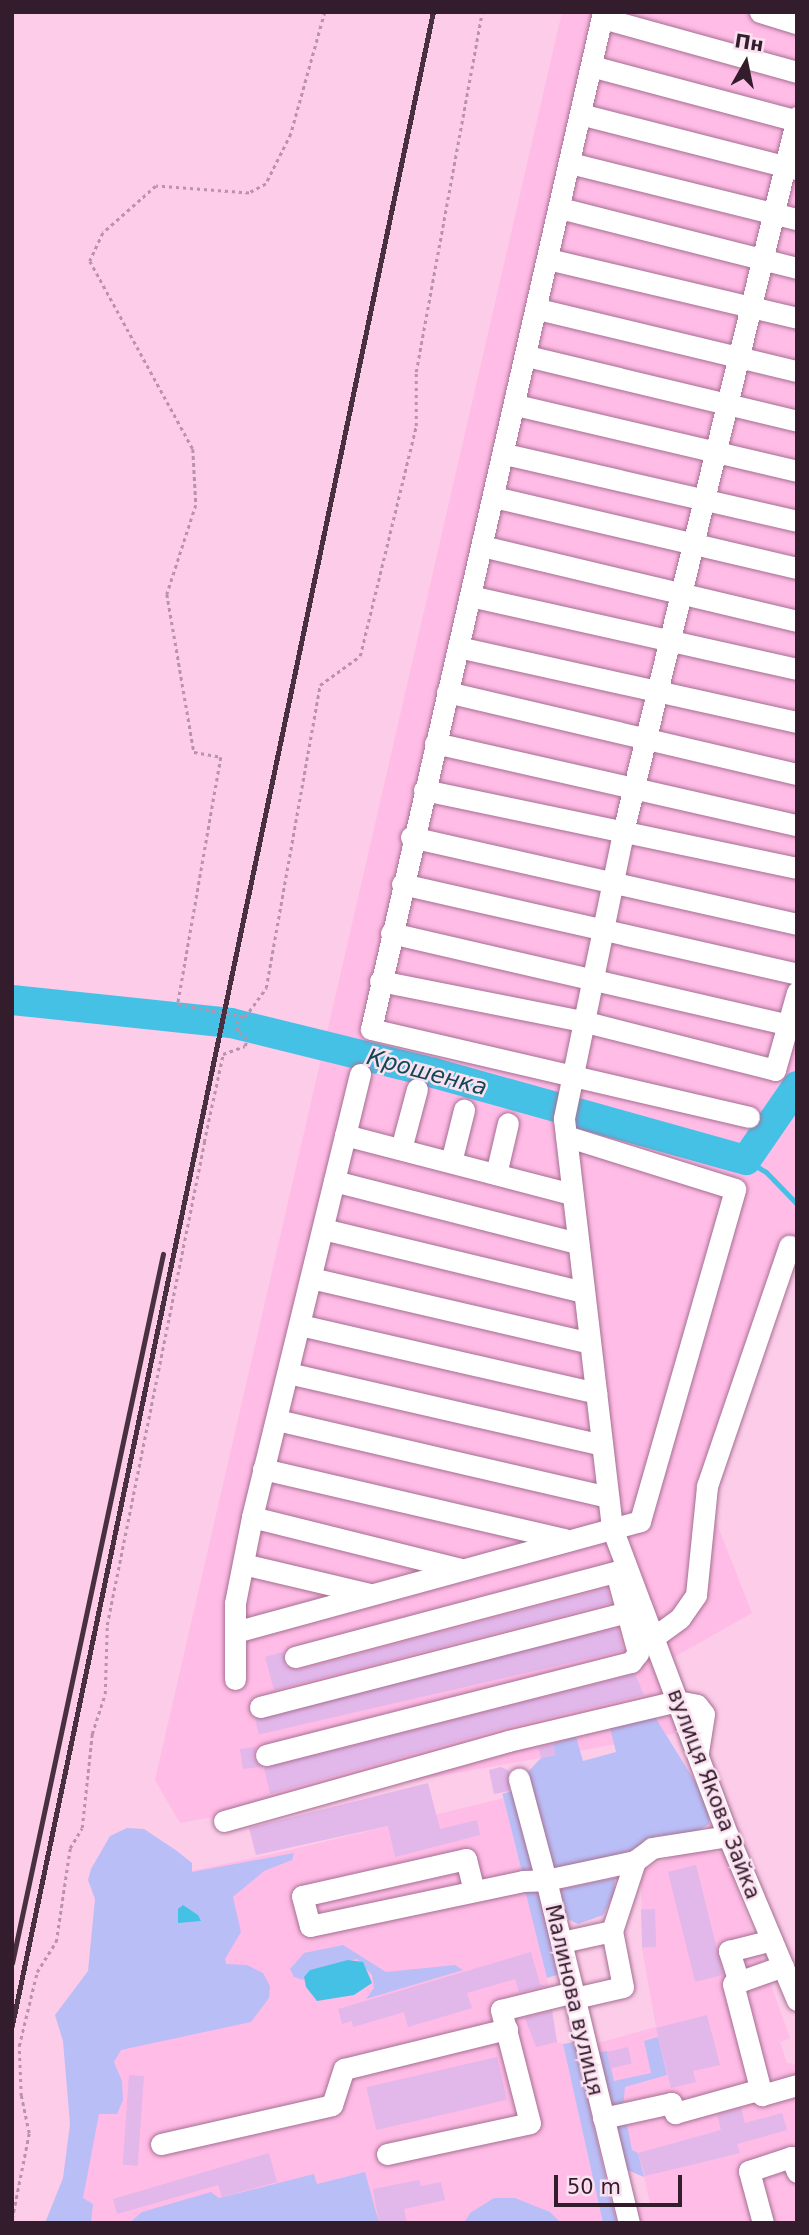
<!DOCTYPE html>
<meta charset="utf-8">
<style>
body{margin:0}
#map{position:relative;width:809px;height:2235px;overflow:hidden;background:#fccce9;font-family:"DejaVu Sans",sans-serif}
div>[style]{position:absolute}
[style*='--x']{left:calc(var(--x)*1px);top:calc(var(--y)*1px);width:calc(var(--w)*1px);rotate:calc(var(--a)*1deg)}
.built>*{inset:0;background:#ffbce6}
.green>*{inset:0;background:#babef6;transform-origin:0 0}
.water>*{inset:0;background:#46c1e6}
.stream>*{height:5px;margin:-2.5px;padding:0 2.5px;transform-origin:2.5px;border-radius:2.5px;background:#46c1e6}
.river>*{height:30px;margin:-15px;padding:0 15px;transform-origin:15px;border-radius:15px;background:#46c1e6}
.building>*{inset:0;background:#e2b7ea;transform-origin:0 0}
.path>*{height:2.5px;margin-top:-1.25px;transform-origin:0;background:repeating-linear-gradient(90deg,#ba92ab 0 3.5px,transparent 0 7px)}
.roads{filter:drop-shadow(0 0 2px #a66f92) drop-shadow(0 0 2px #a66f92)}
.minor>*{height:21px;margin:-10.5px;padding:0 10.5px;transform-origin:10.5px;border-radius:10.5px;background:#fff}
.rail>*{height:5px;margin:-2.5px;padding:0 2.5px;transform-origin:2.5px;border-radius:2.5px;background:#493040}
span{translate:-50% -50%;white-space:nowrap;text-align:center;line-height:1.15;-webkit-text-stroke:5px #fae1f0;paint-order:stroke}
.street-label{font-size:21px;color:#331d2c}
.water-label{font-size:23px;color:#124756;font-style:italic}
.frame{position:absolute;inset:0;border:14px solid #331d2c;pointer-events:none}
.north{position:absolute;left:711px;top:28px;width:70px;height:70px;-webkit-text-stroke:5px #fae1f0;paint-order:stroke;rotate:9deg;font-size:19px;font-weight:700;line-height:28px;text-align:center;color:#331d2c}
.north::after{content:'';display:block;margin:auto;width:24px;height:32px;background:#331d2c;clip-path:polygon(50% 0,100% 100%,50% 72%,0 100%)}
.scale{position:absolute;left:554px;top:2175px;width:128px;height:32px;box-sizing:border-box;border:4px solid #331d2c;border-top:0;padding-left:9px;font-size:21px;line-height:24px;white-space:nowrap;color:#331d2c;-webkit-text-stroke:5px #fae1f0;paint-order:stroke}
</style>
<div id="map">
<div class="built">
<i style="clip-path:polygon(562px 12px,797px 12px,797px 1230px,707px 1499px,752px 1613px,662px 1664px,683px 1732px,180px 1823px,155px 1780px)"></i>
<i style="clip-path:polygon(504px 1798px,547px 1978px,557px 2042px,563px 2044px,603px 2223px,78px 2223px,143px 1881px,282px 1852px)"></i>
<i style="clip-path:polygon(687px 1851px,724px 1853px,790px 2038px,780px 2042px,787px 2063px,797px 2064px,797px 2223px,640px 2223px,636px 2207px,650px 2203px,644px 2177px,623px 2168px,619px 2123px,595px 2053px,598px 2043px,656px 2027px,642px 1948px,641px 1870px)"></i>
</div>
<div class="green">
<i style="clip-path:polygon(655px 1717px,709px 1804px,709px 1824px,696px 1832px,656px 1836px,623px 1855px,553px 1869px,524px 1776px,541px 1758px,555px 1755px,553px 1744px,576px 1737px,583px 1761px,616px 1752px,610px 1728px)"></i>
<i style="left:517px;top:1790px;width:83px;height:15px;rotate:76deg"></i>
<i style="clip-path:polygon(127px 1828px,144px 1829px,177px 1851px,192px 1863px,192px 1872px,294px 1853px,292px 1860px,264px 1871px,233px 1897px,241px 1932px,225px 1959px,226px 1964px,247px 1965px,263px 1973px,270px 1986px,269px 1998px,251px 2022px,121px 2050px,114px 2062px,122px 2081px,123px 2100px,117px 2114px,99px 2114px,83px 2198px,93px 2204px,91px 2223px,45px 2223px,63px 2178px,70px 2124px,63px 2041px,55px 2015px,88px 1971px,95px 1899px,88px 1880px,91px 1869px,110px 1836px)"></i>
<i style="clip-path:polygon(615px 1878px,614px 1894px,603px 1915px,578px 1924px,564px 1917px,561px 1889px)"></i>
<i style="clip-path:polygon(524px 1886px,538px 1891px,560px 1974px,547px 1978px)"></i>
<i style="clip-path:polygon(343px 1945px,386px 1972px,455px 1965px,463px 1970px,366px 1999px,374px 1988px,372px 1975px,357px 1959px,310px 1970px,303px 1980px,294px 1977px,290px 1969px,304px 1953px)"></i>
<i style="clip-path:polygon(658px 2037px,667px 2075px,625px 2087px,623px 2107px,613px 2106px,595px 2053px,607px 2051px,614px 2081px,651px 2073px,644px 2041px)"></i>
<i style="clip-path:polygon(575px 2042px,609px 2193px,617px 2223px,603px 2223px,563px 2044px)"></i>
<i style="clip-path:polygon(626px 2120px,632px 2150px,638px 2153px,644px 2177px,623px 2168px,615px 2128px)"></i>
<i style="clip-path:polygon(365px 2172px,379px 2223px,129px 2223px,142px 2212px,211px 2192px,219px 2198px,314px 2174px,317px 2184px)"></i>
<i style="clip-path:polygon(494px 2198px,515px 2198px,550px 2212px,561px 2223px,464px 2223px,470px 2213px)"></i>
</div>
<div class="water">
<i style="clip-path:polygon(183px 1905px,198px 1915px,201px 1921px,178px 1923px,178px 1909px)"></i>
<i style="clip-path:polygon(348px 1960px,363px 1962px,372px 1983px,354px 1995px,317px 2001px,306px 1987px,304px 1977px,310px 1970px)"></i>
</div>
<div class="stream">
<i style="--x:746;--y:1160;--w:23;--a:31"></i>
<i style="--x:766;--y:1172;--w:45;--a:45.9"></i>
</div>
<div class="river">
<i style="--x:12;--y:1000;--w:220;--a:6"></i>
<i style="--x:231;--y:1023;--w:209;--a:13.8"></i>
<i style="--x:434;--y:1073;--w:324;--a:15.6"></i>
<i style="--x:746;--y:1160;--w:90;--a:-55.4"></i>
</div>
<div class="building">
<i style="clip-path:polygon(607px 1588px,611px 1603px,274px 1690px,265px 1657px,283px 1652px,285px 1666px,298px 1670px)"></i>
<i style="left:618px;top:1628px;width:23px;height:374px;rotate:77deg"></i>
<i style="clip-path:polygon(635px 1674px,644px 1695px,504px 1728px,270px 1794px,264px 1768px)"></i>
<i style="left:553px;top:1744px;width:11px;height:15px;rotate:75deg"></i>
<i style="clip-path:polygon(256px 1747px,253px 1758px,261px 1767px,243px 1769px,240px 1749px)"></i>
<i style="clip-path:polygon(501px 1767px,509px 1771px,509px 1791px,494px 1794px,489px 1770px)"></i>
<i style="clip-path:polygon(428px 1783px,440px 1829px,477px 1820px,480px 1835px,395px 1857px,388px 1826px,256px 1855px,249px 1828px)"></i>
<i style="left:696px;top:1865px;width:113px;height:29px;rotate:76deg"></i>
<i style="left:655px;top:1909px;width:38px;height:14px;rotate:88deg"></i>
<i style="clip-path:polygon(531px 1952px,540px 1984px,545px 1986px,519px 1992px,515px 1979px,467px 1993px,472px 2008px,408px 2027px,404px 2012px,353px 2027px,352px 2021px,342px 2024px,338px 2009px)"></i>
<i style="clip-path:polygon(552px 2011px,557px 2042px,536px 2047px,525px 2018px)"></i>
<i style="clip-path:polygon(707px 2015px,720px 2065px,693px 2071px,696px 2082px,671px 2088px,656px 2028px)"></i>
<i style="left:628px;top:2047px;width:17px;height:22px;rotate:77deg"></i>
<i style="left:497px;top:2057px;width:44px;height:134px;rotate:77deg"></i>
<i style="left:129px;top:2075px;width:15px;height:90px;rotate:4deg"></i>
<i style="clip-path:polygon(741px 2108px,745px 2123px,782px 2113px,787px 2130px,737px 2144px,740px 2153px,645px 2176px,638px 2153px,721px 2130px,717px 2115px)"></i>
<i style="clip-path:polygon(269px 2153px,277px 2182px,222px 2197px,218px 2185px,117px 2214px,113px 2199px)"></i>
<i style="clip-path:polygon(419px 2180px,421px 2186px,441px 2182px,445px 2200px,404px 2209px,407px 2223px,379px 2223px,373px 2189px)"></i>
</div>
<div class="path">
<i style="--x:325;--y:12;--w:127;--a:105.6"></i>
<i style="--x:291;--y:134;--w:56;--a:116.6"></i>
<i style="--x:266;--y:184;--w:19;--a:152"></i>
<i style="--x:249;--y:193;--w:93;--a:-175.7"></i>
<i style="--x:156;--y:186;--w:71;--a:138.4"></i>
<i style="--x:103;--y:233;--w:31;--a:115"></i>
<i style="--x:90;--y:261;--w:214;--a:61.3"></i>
<i style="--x:193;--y:449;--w:56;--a:86.9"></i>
<i style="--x:196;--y:505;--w:94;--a:108"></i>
<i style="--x:167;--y:594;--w:160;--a:80.3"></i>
<i style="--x:194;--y:752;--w:27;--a:10"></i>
<i style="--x:221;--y:757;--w:251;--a:99.9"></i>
<i style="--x:178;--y:1004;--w:68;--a:11"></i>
<i style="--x:245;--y:1017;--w:36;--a:-54"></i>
<i style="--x:266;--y:988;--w:308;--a:-79.9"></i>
<i style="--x:320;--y:685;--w:49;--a:-35.9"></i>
<i style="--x:360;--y:656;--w:237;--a:-76.3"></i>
<i style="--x:416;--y:426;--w:54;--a:-90"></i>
<i style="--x:416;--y:372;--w:366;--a:-79.6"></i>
<i style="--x:12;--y:2219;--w:88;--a:-78.8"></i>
<i style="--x:29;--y:2133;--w:38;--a:-102"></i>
<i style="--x:21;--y:2096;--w:50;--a:-92.3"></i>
<i style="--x:19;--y:2046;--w:76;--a:-76.3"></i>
<i style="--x:37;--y:1972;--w:36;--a:-58"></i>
<i style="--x:56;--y:1942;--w:95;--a:-81.5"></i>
<i style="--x:70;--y:1848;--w:23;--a:-59"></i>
<i style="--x:82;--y:1828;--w:95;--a:-83.9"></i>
<i style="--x:92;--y:1734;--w:42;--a:-72"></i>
<i style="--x:105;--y:1694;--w:69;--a:-88.3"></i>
<i style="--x:107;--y:1625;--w:493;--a:-78.6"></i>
<i style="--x:204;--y:1142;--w:90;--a:-77.8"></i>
<i style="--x:223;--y:1054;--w:23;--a:-20"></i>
<i style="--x:245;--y:1046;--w:7;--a:-74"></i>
<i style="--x:247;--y:1039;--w:13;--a:-141"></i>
<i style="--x:237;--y:1031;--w:14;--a:-90"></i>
</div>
<div class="roads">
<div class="minor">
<i style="--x:603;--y:12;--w:1043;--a:102.85"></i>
<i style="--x:371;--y:1029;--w:388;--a:13.1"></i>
<i style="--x:760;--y:12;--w:39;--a:17"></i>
<i style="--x:602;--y:18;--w:202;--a:15.5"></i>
<i style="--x:591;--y:66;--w:213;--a:14.9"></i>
<i style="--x:580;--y:114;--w:222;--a:14.3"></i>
<i style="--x:797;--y:117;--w:732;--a:103.68"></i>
<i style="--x:624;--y:828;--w:297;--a:101.7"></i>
<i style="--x:564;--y:1119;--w:412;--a:83.3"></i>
<i style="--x:612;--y:1528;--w:329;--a:69.4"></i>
<i style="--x:728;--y:1836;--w:178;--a:67.2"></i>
<i style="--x:570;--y:163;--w:234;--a:13.9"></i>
<i style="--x:560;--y:208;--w:244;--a:14.2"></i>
<i style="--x:548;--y:259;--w:256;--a:13.3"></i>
<i style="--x:538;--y:309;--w:266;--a:13.5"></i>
<i style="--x:527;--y:356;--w:278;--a:13.5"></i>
<i style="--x:516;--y:405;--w:289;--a:13.2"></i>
<i style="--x:505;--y:454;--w:300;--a:12.9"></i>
<i style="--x:494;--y:497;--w:311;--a:13.2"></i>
<i style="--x:482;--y:546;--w:324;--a:13.4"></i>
<i style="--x:470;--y:596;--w:335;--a:12.6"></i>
<i style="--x:458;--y:647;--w:347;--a:12.5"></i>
<i style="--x:447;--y:692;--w:359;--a:13.2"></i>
<i style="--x:435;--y:743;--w:371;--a:12.8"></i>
<i style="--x:424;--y:790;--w:381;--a:11.8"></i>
<i style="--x:411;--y:837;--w:396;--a:12.7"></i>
<i style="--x:402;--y:884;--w:405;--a:12.8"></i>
<i style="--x:391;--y:933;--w:404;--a:13"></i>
<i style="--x:380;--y:981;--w:206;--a:11.2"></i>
<i style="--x:582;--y:1021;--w:199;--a:14.2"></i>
<i style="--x:775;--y:1070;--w:81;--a:-74.2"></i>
<i style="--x:345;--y:1135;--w:235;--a:14.6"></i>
<i style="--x:401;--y:1149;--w:62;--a:-75.1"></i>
<i style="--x:451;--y:1162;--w:54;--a:-76"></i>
<i style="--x:496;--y:1174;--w:52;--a:-76.8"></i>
<i style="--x:334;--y:1181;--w:252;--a:14.3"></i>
<i style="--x:323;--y:1229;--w:268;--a:13.6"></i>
<i style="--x:311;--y:1278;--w:286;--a:13.1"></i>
<i style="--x:300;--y:1325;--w:304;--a:12.9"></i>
<i style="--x:288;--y:1373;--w:322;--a:12.9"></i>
<i style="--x:277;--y:1420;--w:340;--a:13.1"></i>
<i style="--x:263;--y:1469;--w:310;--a:13.1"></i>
<i style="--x:252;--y:1517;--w:214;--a:14"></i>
<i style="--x:243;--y:1564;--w:130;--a:13.3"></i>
<i style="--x:235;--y:1632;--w:420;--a:-15.3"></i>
<i style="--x:640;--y:1521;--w:345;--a:-74"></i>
<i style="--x:735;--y:1189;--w:177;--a:-162.6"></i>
<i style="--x:654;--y:1637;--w:32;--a:-36"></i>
<i style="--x:680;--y:1618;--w:28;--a:-55"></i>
<i style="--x:696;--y:1595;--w:110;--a:-84.2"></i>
<i style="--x:707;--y:1486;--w:254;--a:-71.1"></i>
<i style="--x:295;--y:1657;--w:342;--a:-14.9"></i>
<i style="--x:235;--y:1679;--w:76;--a:-90"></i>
<i style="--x:235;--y:1603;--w:88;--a:-78.8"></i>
<i style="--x:252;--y:1517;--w:456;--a:-76.3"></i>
<i style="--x:260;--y:1707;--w:380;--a:-14.5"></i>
<i style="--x:266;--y:1755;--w:377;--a:-14.3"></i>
<i style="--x:631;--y:1662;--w:11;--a:-52"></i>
<i style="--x:638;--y:1653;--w:84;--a:-105.2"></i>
<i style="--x:224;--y:1821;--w:295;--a:-15.7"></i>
<i style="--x:508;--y:1741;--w:174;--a:-13.3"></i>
<i style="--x:677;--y:1701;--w:20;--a:11"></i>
<i style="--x:697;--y:1705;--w:11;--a:52"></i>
<i style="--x:704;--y:1714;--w:38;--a:99"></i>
<i style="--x:474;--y:1891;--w:33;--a:-104"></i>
<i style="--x:466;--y:1859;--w:168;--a:167.3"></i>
<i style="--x:302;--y:1896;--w:31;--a:75"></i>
<i style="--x:310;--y:1926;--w:218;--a:-11.9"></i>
<i style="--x:523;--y:1881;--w:23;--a:-2"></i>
<i style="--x:546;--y:1880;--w:105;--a:-105"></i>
<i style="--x:562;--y:1942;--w:51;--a:-12.4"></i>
<i style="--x:783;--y:1966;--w:53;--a:160.2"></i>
<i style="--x:733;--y:1984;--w:115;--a:75.4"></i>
<i style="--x:762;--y:2095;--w:36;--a:-16"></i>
<i style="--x:739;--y:1982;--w:33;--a:-108"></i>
<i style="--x:729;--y:1951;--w:44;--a:-14.3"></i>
<i style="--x:575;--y:1998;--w:49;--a:-12.9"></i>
<i style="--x:623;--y:1987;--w:57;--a:-101.1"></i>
<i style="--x:612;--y:1931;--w:74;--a:-71.8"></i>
<i style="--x:603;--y:2118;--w:70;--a:-12.4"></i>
<i style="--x:671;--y:2103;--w:11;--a:68"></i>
<i style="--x:675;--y:2113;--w:89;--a:-15.6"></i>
<i style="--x:161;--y:2144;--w:175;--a:-12.8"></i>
<i style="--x:332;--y:2105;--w:38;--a:-72"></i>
<i style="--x:344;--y:2069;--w:168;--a:-13.8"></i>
<i style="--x:387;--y:2154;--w:146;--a:-12.2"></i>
<i style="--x:530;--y:2123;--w:117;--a:-104.4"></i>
<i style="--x:501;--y:2010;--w:75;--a:-13.9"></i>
<i style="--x:629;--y:2223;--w:353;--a:-103.6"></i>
<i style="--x:546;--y:1880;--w:91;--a:-12.1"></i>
<i style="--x:635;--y:1861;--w:21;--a:-37"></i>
<i style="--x:652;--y:1848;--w:77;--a:-9"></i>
<i style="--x:763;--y:2223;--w:54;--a:-105.1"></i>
<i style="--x:749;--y:2171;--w:44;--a:-18.4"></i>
<i style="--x:791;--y:2157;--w:16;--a:68"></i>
</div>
</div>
<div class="rail">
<i style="--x:12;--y:1963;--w:725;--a:-77.98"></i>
<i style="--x:12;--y:2025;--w:2057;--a:-78.19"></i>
</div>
<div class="street-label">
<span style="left:714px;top:1794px;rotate:69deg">вулиця Якова Зайка</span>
<span style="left:574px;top:2000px;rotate:77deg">Малинова вулиця</span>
</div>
<div class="water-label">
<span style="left:427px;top:1072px;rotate:15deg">Крошенка</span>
</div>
<div class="frame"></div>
<div class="north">Пн</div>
<div class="scale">50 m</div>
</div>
